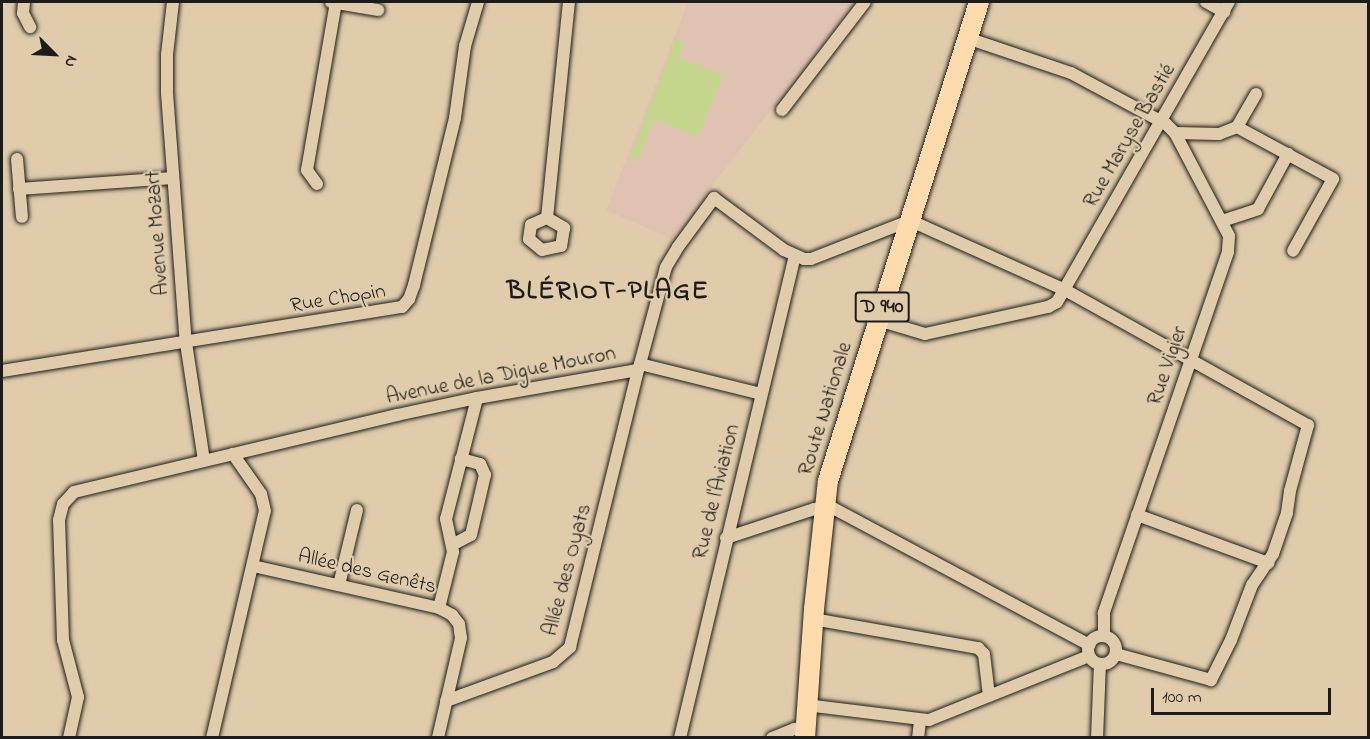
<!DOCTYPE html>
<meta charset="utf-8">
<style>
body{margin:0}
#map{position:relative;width:1370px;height:739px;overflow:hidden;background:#e0ccab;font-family:"Indie Flower",sans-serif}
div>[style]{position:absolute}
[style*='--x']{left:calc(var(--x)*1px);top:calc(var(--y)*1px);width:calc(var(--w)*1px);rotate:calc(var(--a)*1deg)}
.built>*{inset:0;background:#e0c2b2}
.green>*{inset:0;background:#c4d68b}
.roads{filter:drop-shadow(0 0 2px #1c1c1c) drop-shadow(0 0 2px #1c1c1c)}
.street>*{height:12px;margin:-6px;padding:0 6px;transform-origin:6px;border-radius:6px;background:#e0ccab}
.street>.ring{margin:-6px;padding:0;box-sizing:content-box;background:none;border:12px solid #e0ccab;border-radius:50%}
.primary>*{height:20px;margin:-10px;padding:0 10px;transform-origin:10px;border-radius:10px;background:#fedbac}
span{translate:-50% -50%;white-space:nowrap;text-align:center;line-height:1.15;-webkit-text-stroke:4.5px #e0ccab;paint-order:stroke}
.shield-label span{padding:2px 4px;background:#e0ccab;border:2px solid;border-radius:4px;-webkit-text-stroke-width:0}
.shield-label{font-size:20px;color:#1c1c1c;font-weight:700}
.street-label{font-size:21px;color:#1c1c1c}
.district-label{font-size:27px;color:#1c1c1c;font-weight:700;letter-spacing:1.5px}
.frame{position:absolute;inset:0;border:3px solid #1c1c1c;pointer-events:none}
.north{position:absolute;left:24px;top:24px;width:60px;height:60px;-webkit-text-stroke:4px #e0ccab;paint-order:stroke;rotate:114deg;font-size:16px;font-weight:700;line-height:24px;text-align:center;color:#1c1c1c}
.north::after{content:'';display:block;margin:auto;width:21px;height:27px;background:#1c1c1c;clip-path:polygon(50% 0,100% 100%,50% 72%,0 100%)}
.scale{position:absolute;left:1151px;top:688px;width:180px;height:27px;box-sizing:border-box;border:3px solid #1c1c1c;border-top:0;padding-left:8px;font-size:18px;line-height:21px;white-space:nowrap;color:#1c1c1c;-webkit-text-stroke:4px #e0ccab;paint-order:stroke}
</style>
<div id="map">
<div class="built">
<i style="clip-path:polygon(688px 2px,854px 2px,671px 239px,606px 210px)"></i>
</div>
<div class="green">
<i style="clip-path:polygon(676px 39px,684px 42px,670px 78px,679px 58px,723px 75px,698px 137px,654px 119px,637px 161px,630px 157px)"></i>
</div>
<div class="roads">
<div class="street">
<i style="--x:24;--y:2;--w:11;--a:95"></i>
<i style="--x:23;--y:13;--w:16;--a:63"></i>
<i style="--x:173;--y:2;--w:53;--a:96.5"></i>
<i style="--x:167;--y:55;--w:38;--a:90"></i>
<i style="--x:167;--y:93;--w:251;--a:85.7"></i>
<i style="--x:186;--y:343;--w:119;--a:81.3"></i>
<i style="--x:331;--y:2;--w:48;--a:9.7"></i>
<i style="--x:1206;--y:2;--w:21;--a:29"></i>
<i style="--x:967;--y:38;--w:110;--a:18.6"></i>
<i style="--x:1071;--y:73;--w:108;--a:28.2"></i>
<i style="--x:1166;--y:124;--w:13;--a:45"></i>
<i style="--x:1175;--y:133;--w:116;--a:62.3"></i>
<i style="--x:1229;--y:236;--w:16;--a:94"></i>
<i style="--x:1228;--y:252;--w:382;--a:109"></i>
<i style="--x:1104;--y:613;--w:23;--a:90"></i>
<i style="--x:1256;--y:94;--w:38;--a:120"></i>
<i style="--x:1237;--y:127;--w:109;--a:28.4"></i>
<i style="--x:1333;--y:179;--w:82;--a:119.1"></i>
<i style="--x:782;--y:110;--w:136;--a:-52.5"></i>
<i style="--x:1175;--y:133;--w:44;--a:1.3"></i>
<i style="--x:1219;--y:134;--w:19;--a:-21"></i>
<i style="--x:17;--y:159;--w:58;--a:85.1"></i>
<i style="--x:317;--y:184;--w:17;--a:-126"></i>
<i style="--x:307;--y:170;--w:170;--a:-80.2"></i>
<i style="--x:19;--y:189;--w:154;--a:-4.1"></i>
<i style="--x:547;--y:218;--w:217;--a:-84.2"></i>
<i style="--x:547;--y:218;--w:20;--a:30"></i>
<i style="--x:564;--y:228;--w:18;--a:99"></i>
<i style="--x:561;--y:246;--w:19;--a:168"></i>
<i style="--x:542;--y:250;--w:17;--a:-140"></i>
<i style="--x:529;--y:239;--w:14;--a:-82"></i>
<i style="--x:531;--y:225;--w:17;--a:-24"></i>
<i style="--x:1222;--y:221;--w:38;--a:-18"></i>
<i style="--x:1258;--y:209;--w:63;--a:-61.4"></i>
<i style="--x:878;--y:320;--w:49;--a:16.6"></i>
<i style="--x:925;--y:334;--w:126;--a:-12.4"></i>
<i style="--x:1048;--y:307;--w:10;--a:-29"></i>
<i style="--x:1057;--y:302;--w:346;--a:-60.2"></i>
<i style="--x:640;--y:364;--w:100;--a:-75"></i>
<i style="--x:666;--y:267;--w:23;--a:-59"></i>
<i style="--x:678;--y:247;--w:61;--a:-53.7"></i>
<i style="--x:714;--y:198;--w:87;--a:36.6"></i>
<i style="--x:784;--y:250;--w:22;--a:24"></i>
<i style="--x:804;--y:259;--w:7;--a:0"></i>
<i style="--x:811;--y:259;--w:105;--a:-21.2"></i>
<i style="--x:909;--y:221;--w:12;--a:20"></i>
<i style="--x:920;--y:225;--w:159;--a:24.1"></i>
<i style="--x:1065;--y:290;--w:278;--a:29.1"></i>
<i style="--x:1308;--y:425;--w:68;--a:105.3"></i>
<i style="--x:1290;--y:491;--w:22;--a:98"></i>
<i style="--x:1287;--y:513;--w:43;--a:108.9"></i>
<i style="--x:1273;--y:554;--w:37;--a:124"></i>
<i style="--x:1252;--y:585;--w:59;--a:110.9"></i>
<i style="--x:1231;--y:640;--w:45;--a:116.6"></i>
<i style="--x:1211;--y:680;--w:98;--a:-164.7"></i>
<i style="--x:2;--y:371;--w:405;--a:-9.1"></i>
<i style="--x:402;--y:307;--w:11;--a:-49"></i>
<i style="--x:409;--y:299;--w:15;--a:-70"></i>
<i style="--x:414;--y:285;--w:172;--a:-76.2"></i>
<i style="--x:455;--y:118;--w:73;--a:-82.1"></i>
<i style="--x:465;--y:46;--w:46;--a:-73.5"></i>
<i style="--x:1137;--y:515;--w:140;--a:20.1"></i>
<i style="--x:726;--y:538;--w:93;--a:-18.2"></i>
<i style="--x:814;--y:509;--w:17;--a:-7"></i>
<i style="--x:831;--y:507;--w:293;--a:28.1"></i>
<i style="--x:452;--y:545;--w:21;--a:-28"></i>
<i style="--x:471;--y:535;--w:62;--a:-76.9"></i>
<i style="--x:485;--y:475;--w:12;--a:-114"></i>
<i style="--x:480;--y:464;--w:20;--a:-165"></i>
<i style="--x:253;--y:566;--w:191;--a:12.7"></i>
<i style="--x:439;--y:608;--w:15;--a:28"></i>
<i style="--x:452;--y:615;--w:11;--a:52"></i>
<i style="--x:459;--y:624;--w:14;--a:82"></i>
<i style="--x:461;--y:638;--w:103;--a:103"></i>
<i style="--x:339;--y:585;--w:77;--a:-76.5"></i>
<i style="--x:439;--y:608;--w:58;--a:-76"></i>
<i style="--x:453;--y:552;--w:34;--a:-102"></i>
<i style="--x:446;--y:519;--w:125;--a:-75.6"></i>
<i style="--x:813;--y:619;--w:168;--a:10"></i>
<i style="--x:978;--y:648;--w:8;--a:45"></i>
<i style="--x:984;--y:654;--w:42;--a:83.2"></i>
<i class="ring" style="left:1088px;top:636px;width:16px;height:16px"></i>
<i style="--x:446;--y:701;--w:114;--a:-20"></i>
<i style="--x:553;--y:662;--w:23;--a:-41"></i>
<i style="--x:570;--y:647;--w:285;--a:-76.2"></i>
<i style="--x:806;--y:705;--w:124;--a:7"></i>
<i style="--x:929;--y:720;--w:172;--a:-21.8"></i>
<i style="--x:69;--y:738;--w:42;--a:-77.6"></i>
<i style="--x:78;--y:697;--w:59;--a:-104.7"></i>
<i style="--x:63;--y:640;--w:120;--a:-91.9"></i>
<i style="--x:59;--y:520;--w:16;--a:-76"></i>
<i style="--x:63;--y:504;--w:16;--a:-47"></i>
<i style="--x:74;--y:492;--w:332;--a:-13.4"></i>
<i style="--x:397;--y:415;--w:82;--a:-12"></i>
<i style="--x:477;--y:398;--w:163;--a:-9.9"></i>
<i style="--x:638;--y:370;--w:6;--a:-72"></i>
<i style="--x:640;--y:364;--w:125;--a:13.9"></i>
<i style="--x:212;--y:738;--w:233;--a:-76.9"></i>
<i style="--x:265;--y:511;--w:17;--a:-103"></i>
<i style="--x:261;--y:494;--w:49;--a:-125"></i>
<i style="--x:680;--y:738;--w:496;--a:-76.6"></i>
<i style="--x:772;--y:738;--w:24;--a:-22"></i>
<i style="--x:794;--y:729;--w:12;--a:-5"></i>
<i style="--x:918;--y:738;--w:17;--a:-83"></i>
<i style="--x:1097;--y:738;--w:74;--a:-87.7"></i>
</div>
<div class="primary">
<i style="--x:805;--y:738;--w:129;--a:-86"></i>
<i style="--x:814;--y:609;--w:129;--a:-83.8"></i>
<i style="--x:828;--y:481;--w:502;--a:-72.5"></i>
</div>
</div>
<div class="shield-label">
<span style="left:882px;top:307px">D 940</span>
</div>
<div class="street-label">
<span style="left:1130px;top:136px;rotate:-60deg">Rue Maryse Bastié</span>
<span style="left:158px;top:233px;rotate:-94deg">Avenue Mozart</span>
<span style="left:338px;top:299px;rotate:-9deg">Rue Chopin</span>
<span style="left:1168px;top:366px;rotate:-71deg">Rue Vigier</span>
<span style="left:501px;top:376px;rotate:-11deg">Avenue de la Digue Mouron</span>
<span style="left:826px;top:409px;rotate:-73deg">Route Nationale</span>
<span style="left:717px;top:492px;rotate:-76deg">Rue de l'Aviation</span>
<span style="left:568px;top:570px;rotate:-75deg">Allée des Oyats</span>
<span style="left:367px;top:572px;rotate:13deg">Allée des Genêts</span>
</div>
<div class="district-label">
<span style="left:608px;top:292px">BLÉRIOT-PLAGE</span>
</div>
<div class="frame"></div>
<div class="north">N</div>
<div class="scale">100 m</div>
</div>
